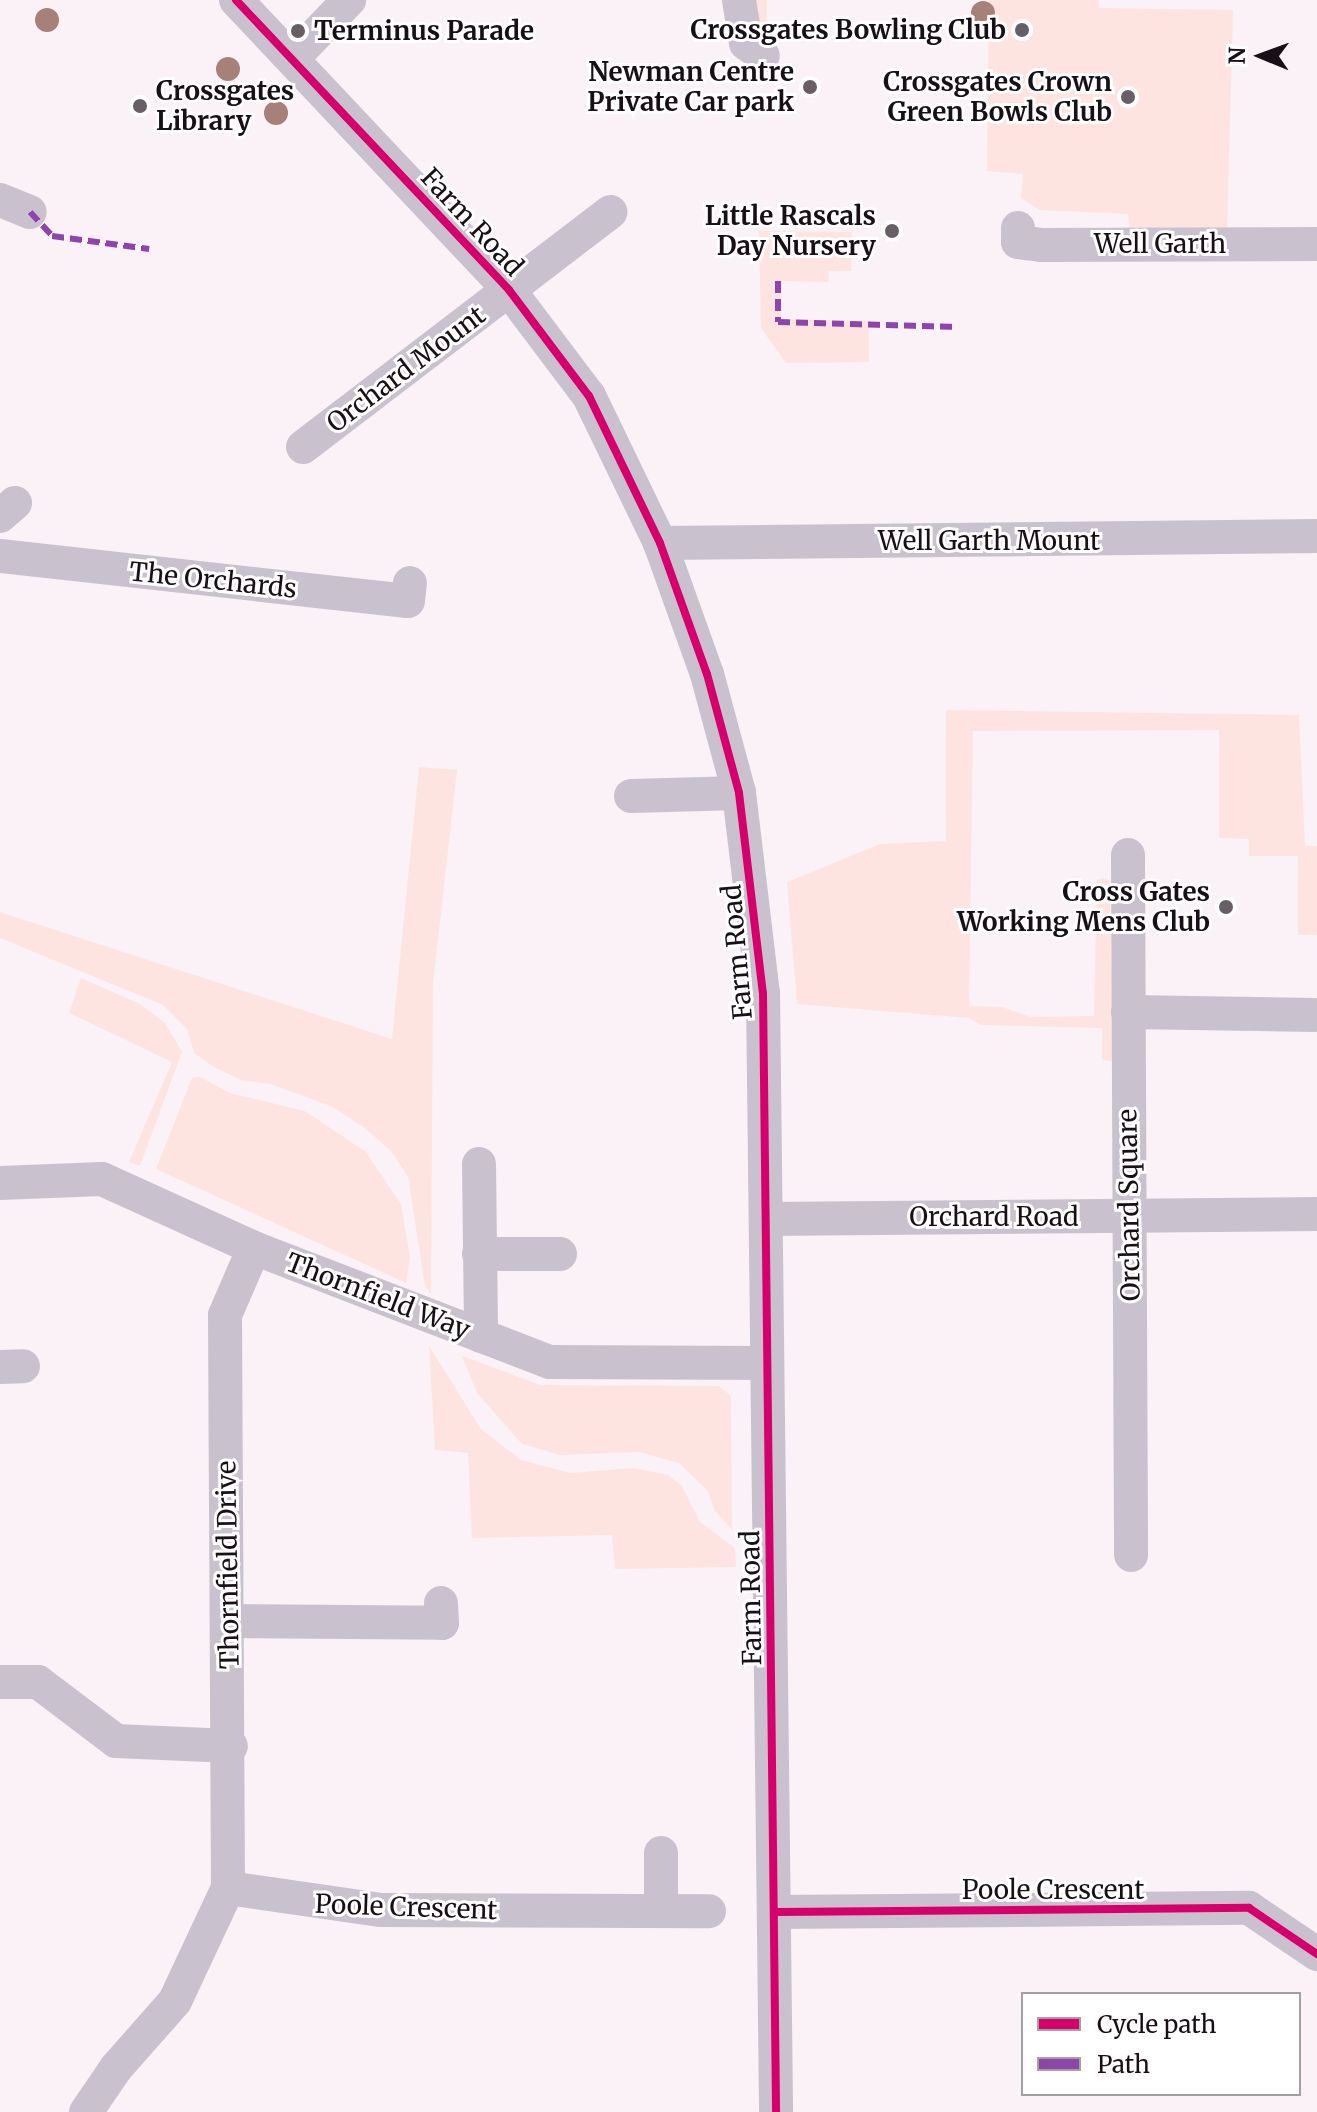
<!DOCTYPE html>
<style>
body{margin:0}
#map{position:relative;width:1317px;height:2112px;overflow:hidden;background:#faf2f7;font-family:Merriweather,serif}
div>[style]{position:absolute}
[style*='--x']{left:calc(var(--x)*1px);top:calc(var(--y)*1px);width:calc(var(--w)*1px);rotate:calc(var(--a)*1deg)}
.green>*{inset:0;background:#fde4e0}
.minor>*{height:34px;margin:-17px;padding:0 17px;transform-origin:17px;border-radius:17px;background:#c9c1ce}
.quiet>*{height:6px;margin-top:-3px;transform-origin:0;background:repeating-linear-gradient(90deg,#8e44ad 0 12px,transparent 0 18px)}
.cycleway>*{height:8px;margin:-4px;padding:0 4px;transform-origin:4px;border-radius:4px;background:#d6006c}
.trees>*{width:24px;height:24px;margin:-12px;border-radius:50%;background:#a78077}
.dots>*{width:22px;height:22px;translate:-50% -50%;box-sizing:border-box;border:4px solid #fff;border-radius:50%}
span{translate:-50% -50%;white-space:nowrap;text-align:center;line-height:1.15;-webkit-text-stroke:6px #fff;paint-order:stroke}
.poi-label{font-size:26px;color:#181016;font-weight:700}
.right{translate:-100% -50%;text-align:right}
.left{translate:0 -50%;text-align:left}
.street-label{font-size:26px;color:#181016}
.legend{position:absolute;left:1021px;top:1992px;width:280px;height:104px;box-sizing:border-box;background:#fff;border:2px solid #a39fa2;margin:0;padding:10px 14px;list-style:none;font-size:24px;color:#181016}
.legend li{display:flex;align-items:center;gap:16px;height:40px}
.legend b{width:40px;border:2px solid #a39fa2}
.north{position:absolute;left:1221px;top:16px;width:80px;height:80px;-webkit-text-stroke:6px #fff;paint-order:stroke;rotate:271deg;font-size:22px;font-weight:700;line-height:32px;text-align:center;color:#181016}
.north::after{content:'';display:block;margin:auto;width:28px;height:36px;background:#181016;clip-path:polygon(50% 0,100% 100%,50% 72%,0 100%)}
</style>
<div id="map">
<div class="green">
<i style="clip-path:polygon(752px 0,767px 0,766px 41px,751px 22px)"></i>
<i style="clip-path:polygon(989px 0,1098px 0,1099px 8px,1233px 10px,1227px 234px,1130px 234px,1128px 214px,1040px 210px,1021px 198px,1023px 174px,987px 171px)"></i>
<i style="clip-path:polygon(759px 231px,852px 232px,851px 271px,829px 271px,828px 282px,782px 281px,781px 319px,869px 321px,869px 362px,786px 363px,761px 328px)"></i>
<i style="clip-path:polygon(946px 710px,1299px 715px,1305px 846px,1317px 846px,1317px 935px,1298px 935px,1298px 856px,1249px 856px,1249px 839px,1219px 838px,1219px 730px,973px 731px,969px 1006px,1002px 1007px,1031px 1017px,1094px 1016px,1097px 880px,1103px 878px,1110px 881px,1113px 1062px,1102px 1059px,1102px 1028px,981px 1025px,969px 1018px,797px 1004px,787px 882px,880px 844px,946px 841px)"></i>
<i style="clip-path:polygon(419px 767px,457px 770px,433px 984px,431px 1294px,425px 1286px,408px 1177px,391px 1151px,365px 1128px,331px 1106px,270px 1084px,241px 1080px,214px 1067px,194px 1053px,187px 1029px,163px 1005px,0 938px,0 912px,392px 1039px)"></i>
<i style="clip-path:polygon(81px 978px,140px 1004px,165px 1023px,182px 1052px,140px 1166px,129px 1162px,172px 1062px,69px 1013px)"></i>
<i style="clip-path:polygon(200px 1077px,230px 1093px,305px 1111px,366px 1152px,401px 1204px,410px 1258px,406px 1283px,156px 1169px,192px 1078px)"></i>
<i style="clip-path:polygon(429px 1346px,481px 1429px,521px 1460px,571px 1473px,633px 1468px,668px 1475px,682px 1486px,700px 1522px,735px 1548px,736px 1567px,615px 1569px,612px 1535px,472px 1538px,468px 1453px,435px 1450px)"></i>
<i style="clip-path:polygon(462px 1356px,541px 1385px,719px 1386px,731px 1396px,732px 1530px,714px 1510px,708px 1491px,679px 1463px,639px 1452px,560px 1455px,522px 1444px,477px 1393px)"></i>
</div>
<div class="minor">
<i style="--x:236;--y:0;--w:398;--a:46.7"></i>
<i style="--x:509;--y:290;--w:133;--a:53"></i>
<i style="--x:589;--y:396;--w:163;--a:64.2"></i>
<i style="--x:660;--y:543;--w:139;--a:70.3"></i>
<i style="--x:707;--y:674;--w:123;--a:74.9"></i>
<i style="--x:739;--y:793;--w:201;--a:83.2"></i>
<i style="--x:763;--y:993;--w:1119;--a:89.33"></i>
<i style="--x:739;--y:0;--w:44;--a:80.8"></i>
<i style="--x:746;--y:43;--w:21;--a:37"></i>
<i style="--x:293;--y:58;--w:81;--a:-46"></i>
<i style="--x:0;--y:200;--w:32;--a:22"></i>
<i style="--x:1018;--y:228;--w:14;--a:90"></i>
<i style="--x:1018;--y:242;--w:23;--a:7"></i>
<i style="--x:1041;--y:245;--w:276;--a:-0.2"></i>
<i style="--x:303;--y:447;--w:387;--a:-37.4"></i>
<i style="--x:0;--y:516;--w:20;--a:-41"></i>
<i style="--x:660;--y:543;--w:657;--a:-0.61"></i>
<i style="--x:0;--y:556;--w:410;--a:6.3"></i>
<i style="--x:408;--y:601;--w:18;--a:-84"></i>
<i style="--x:631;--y:796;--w:108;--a:-1.6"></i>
<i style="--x:1128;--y:855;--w:700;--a:89.75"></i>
<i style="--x:1128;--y:1012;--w:186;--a:0.9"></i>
<i style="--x:479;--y:1164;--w:172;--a:89.3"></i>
<i style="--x:0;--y:1183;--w:102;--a:-2.2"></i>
<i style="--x:102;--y:1179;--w:167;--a:24.4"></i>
<i style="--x:254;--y:1248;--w:317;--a:21.1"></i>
<i style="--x:550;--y:1362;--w:216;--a:0.3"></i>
<i style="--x:767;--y:1219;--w:550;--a:-0.52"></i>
<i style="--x:479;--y:1254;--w:81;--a:0"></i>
<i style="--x:0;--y:1367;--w:23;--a:-2"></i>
<i style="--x:228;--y:1621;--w:214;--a:0.5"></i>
<i style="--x:442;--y:1623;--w:20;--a:-93"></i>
<i style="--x:0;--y:1682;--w:38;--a:0"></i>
<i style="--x:38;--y:1682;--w:98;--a:37.1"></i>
<i style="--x:116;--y:1741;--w:115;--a:2.5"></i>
<i style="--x:661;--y:1853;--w:58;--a:90"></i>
<i style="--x:228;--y:1888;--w:573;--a:-90.3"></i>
<i style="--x:225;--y:1315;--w:73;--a:-66.6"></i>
<i style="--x:775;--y:1912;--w:474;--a:-0.5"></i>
<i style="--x:1249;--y:1908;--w:82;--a:34.1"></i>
<i style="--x:86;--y:2112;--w:53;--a:-55.7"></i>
<i style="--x:116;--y:2068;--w:89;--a:-48.6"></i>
<i style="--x:175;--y:2001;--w:125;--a:-64.9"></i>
<i style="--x:228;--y:1888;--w:155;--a:8.2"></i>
<i style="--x:381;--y:1910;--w:328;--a:0.2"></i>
</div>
<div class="quiet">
<i style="--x:30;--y:212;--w:33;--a:47"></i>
<i style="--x:52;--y:236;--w:98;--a:7.6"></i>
<i style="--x:778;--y:281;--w:41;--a:90"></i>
<i style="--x:778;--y:322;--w:180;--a:1.6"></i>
</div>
<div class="cycleway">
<i style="--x:236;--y:0;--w:398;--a:46.7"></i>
<i style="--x:509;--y:290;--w:133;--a:53"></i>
<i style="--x:589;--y:396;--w:163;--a:64.2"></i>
<i style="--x:660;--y:543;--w:139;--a:70.3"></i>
<i style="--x:707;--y:674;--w:123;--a:74.9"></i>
<i style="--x:739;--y:793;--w:201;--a:83.2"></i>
<i style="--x:763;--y:993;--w:1119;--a:89.33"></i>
<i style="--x:775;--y:1912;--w:474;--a:-0.5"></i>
<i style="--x:1249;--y:1908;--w:82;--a:34.1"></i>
</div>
<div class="trees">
<i style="left:983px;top:13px"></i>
<i style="left:47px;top:20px"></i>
<i style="left:228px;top:69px"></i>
<i style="left:276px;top:113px"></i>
</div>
<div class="dots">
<i style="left:1022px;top:30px;background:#675f65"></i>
<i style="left:298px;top:31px;background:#675f65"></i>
<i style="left:810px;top:87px;background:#675f65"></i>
<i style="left:1128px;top:97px;background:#675f65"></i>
<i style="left:140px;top:106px;background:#675f65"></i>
<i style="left:892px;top:231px;background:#675f65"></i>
<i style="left:1226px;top:907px;background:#675f65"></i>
</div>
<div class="poi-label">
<span class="right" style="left:1006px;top:30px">Crossgates Bowling Club</span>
<span class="left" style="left:314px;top:31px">Terminus Parade</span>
<span class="right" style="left:794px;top:87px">Newman Centre<br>Private Car park</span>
<span class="right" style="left:1112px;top:97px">Crossgates Crown<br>Green Bowls Club</span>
<span class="left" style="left:156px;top:106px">Crossgates<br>Library</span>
<span class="right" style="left:876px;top:231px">Little Rascals<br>Day Nursery</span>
<span class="right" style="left:1210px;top:907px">Cross Gates<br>Working Mens Club</span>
</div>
<div class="street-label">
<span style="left:472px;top:222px;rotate:47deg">Farm Road</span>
<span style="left:1160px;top:244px">Well Garth</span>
<span style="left:406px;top:369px;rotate:-37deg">Orchard Mount</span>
<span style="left:989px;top:541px">Well Garth Mount</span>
<span style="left:213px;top:580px;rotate:6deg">The Orchards</span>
<span style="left:737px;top:952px;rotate:-95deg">Farm Road</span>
<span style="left:1129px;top:1205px;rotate:-91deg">Orchard Square</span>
<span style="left:994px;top:1217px">Orchard Road</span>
<span style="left:378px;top:1296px;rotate:21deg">Thornfield Way</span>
<span style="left:228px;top:1565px;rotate:-91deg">Thornfield Drive</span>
<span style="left:751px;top:1598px;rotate:-91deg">Farm Road</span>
<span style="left:1053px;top:1890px">Poole Crescent</span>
<span style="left:406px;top:1907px;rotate:2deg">Poole Crescent</span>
</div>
<ul class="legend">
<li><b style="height:10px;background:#d6006c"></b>Cycle path</li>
<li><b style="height:10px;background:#8e44ad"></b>Path</li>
</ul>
<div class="north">N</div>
</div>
